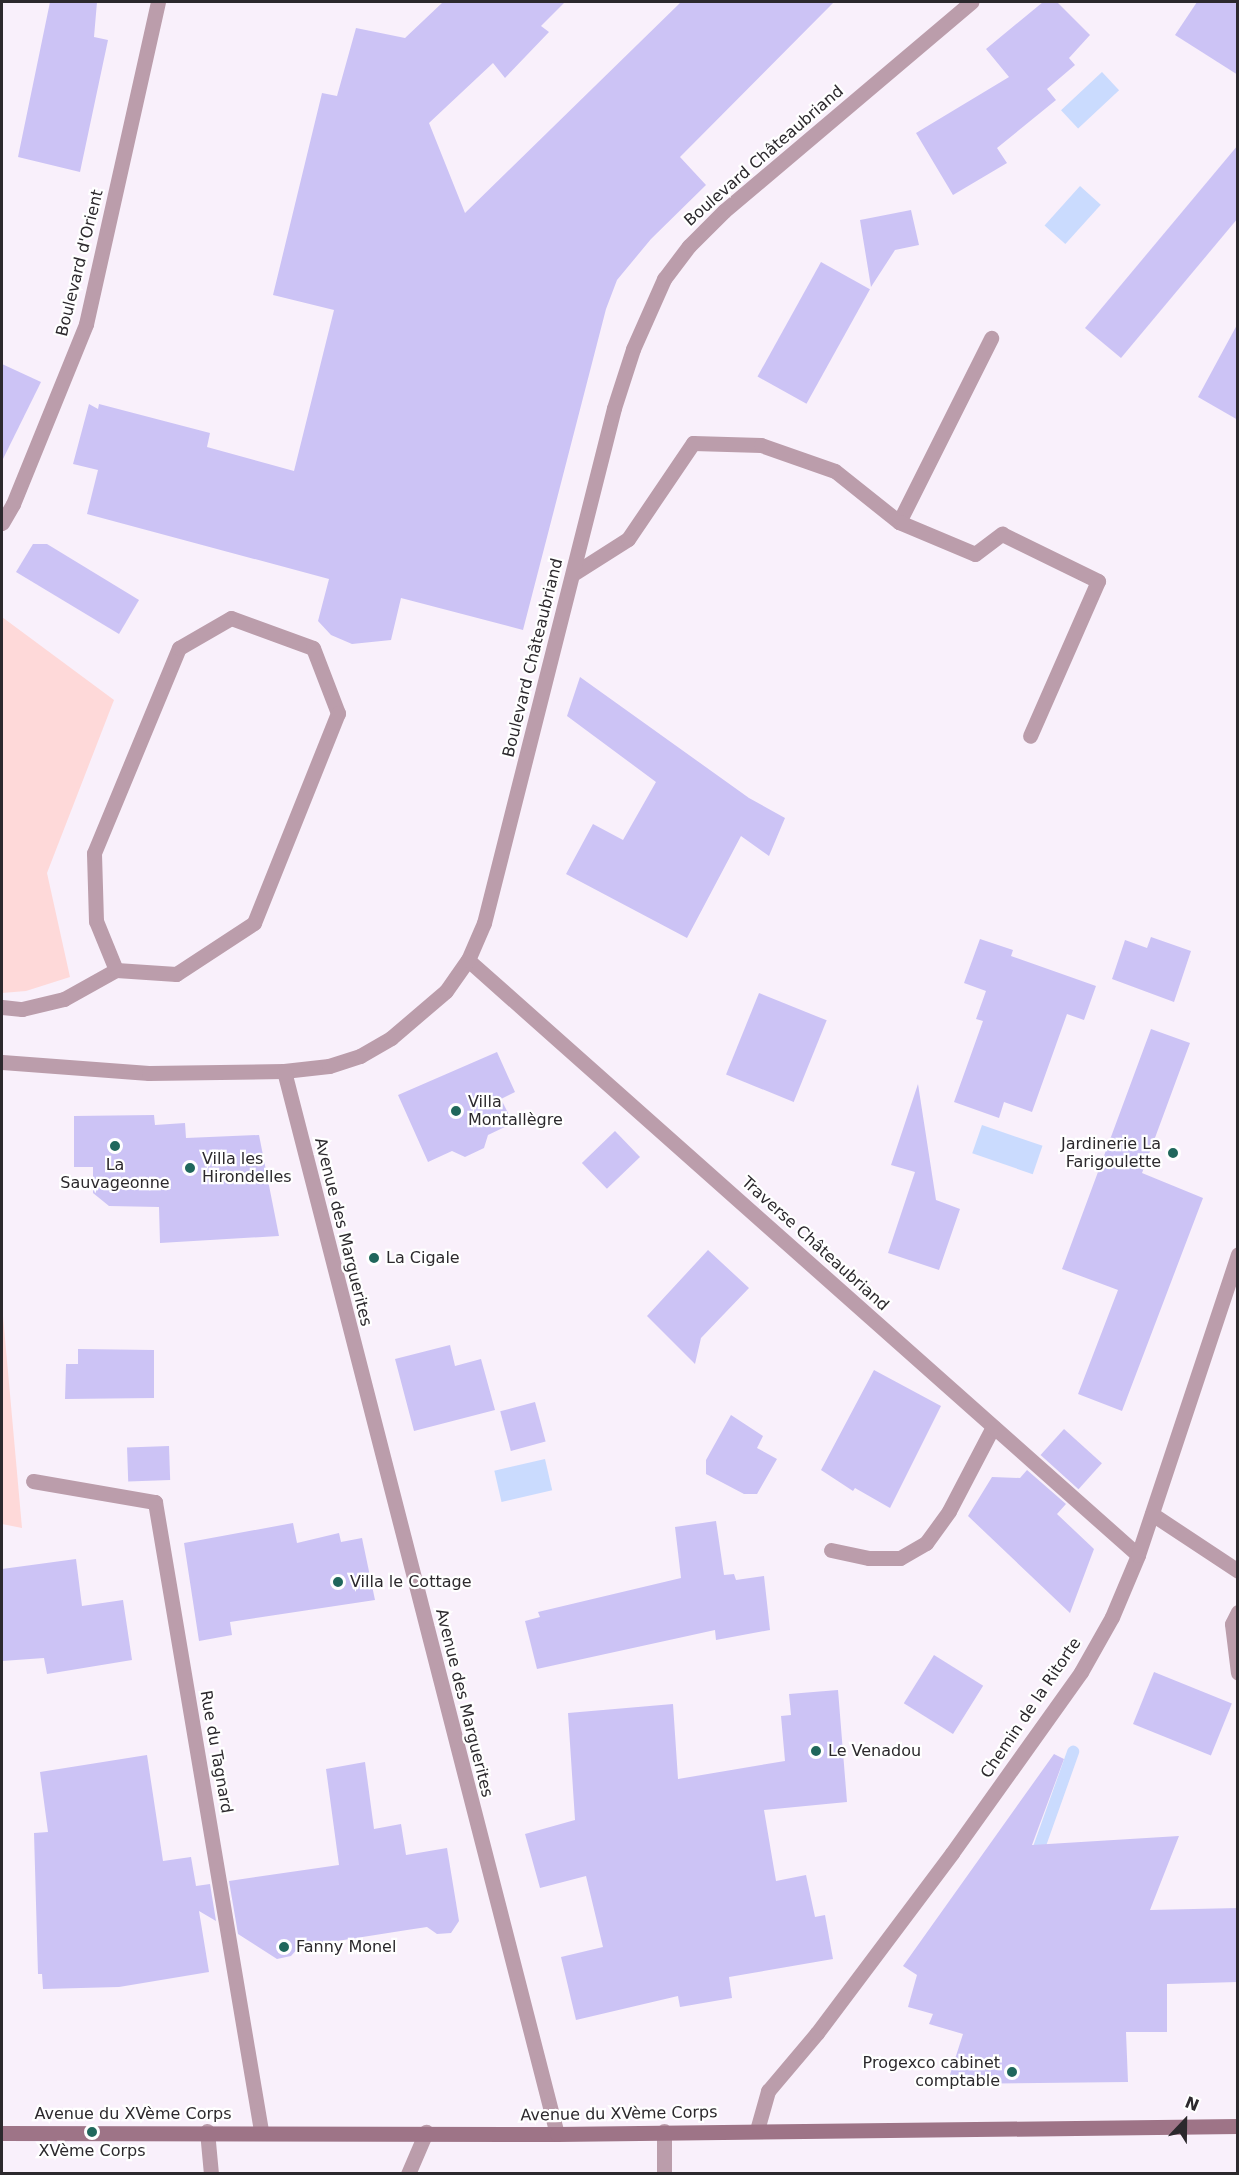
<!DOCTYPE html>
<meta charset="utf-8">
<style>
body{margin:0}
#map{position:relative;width:1239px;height:2175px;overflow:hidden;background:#f9f0fb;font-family:"DejaVu Sans",sans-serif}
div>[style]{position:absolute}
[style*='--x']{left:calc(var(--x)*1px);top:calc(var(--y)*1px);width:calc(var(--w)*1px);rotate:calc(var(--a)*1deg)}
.green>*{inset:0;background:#fed9d9}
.water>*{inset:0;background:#cadbfe;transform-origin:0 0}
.stream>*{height:12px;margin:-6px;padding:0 6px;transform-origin:6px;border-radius:6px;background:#cadbfe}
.building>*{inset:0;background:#ccc3f5;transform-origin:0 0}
.service>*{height:15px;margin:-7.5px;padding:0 7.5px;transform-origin:7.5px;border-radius:7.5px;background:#bb9dab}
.minor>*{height:15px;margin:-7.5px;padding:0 7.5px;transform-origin:7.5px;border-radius:7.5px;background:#bb9dab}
.secondary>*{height:15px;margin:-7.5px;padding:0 7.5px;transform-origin:7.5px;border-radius:7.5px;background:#9e7487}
.dots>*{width:16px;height:16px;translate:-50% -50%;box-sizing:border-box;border:3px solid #fff;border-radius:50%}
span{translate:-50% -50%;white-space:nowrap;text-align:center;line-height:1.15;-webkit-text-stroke:4.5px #fff;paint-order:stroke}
.street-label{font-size:16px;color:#2c292d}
.poi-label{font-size:16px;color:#2c292d}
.left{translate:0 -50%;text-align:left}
.right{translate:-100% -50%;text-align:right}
.frame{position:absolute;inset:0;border:3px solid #2c292d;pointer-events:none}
.north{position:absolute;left:1155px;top:2091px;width:60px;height:60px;-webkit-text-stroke:4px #fff;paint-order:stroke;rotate:22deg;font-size:16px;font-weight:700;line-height:24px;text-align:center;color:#2c292d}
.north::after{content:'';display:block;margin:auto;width:21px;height:27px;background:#2c292d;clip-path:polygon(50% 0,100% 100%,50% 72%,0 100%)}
</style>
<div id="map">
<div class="green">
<i style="clip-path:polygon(2px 617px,114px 700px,47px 873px,70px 977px,26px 991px,2px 993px)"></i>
<i style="clip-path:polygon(2px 1305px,22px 1528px,2px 1524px)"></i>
</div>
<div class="water">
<i style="left:1102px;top:72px;width:25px;height:56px;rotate:47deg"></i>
<i style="left:1080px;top:186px;width:28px;height:53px;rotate:42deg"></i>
<i style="left:982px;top:1125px;width:64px;height:30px;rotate:19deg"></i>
<i style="left:545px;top:1459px;width:32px;height:52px;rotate:77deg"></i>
</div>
<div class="stream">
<i style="--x:1035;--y:1859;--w:114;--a:-70.4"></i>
</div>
<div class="building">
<i style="clip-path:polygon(50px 2px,97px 2px,94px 37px,108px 40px,80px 172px,18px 157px)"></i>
<i style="clip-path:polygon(443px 2px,565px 2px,541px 26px,549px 32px,505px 78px,493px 63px,429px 123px,465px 213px,681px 2px,834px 2px,680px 157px,706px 185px,651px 239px,617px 280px,606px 309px,523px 630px,401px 598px,391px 640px,352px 644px,331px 635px,318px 621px,329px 579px,87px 514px,98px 470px,73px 464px,89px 404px,98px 409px,99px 404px,210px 433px,207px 447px,294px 471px,334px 310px,273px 295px,322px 93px,337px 96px,356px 28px,405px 38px)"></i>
<i style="clip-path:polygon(1043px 2px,1057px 2px,1090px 35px,1069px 58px,1075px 65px,1047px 89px,1056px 100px,997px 148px,1007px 163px,953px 195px,916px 133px,1009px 77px,986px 49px)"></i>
<i style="clip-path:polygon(1197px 2px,1238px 2px,1238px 75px,1175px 35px)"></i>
<i style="clip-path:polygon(1238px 145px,1238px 218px,1121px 358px,1085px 328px)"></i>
<i style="clip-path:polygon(911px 210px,919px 245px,895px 250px,871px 287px,860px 220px)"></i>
<i style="left:821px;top:262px;width:56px;height:131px;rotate:29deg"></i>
<i style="clip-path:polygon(1238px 323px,1238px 420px,1198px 397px)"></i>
<i style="clip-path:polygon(2px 364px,41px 382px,2px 461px)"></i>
<i style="clip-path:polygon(33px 544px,47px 544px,139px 600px,119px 634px,16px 572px)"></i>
<i style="clip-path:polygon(580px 677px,749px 798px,785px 818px,769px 856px,741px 836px,687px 938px,566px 874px,593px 824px,623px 840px,656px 782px,567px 716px)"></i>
<i style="clip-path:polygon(1151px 937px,1191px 951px,1174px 1002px,1112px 979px,1125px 940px,1147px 948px)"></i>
<i style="clip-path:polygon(980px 939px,1013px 950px,1011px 956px,1096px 986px,1084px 1020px,1067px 1014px,1032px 1112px,1004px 1102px,999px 1118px,954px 1102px,983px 1021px,976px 1019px,986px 991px,964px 983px)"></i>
<i style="left:759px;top:993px;width:73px;height:88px;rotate:22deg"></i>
<i style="clip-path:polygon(1151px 1029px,1190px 1043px,1142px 1173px,1203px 1198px,1122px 1411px,1078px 1394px,1118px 1290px,1062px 1269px)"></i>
<i style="clip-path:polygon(497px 1052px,515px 1092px,501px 1099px,513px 1123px,488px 1135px,484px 1148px,465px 1157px,452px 1151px,428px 1162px,398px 1095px)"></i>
<i style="clip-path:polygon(918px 1084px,936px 1200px,960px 1209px,939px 1270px,888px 1253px,915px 1172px,891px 1165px)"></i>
<i style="clip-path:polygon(154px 1115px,155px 1125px,185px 1123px,186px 1138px,259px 1135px,279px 1236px,160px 1243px,159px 1207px,109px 1206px,93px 1193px,93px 1167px,74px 1167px,74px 1116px)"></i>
<i style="left:615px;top:1131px;width:36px;height:46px;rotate:46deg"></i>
<i style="clip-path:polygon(708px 1250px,749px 1288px,701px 1338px,695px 1364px,647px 1316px)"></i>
<i style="clip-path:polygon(450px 1345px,455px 1366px,481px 1359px,495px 1410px,414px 1431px,395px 1359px)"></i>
<i style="clip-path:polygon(78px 1349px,154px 1350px,154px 1398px,65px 1399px,66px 1364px,78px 1364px)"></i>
<i style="clip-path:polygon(874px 1370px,941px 1406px,890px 1508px,855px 1488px,853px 1491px,821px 1470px)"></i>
<i style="left:535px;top:1402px;width:41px;height:36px;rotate:75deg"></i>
<i style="clip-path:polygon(731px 1415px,763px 1436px,757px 1448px,777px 1459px,757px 1494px,744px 1494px,706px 1474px,706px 1460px)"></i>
<i style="left:1064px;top:1429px;width:51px;height:35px;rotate:42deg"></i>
<i style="left:169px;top:1446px;width:34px;height:42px;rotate:88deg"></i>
<i style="clip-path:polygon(1027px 1470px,1066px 1504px,1057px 1514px,1094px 1549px,1070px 1613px,968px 1516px,992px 1477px,1020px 1478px)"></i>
<i style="clip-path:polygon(716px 1521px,724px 1575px,734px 1574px,736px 1580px,764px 1576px,770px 1630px,716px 1640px,715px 1630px,537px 1669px,525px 1621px,540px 1617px,538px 1612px,681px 1578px,675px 1527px)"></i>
<i style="clip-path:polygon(293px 1523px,297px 1543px,339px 1533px,341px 1542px,362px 1538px,375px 1600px,230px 1622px,232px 1635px,199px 1641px,184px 1543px)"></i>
<i style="clip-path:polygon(76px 1559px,82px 1606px,123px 1600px,132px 1660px,47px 1674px,44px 1658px,2px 1661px,2px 1569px)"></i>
<i style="left:934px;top:1655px;width:58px;height:57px;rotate:32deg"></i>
<i style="left:1154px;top:1672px;width:84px;height:56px;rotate:22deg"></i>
<i style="clip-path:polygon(838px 1690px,847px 1802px,764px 1810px,776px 1881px,806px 1875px,815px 1917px,825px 1915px,833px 1959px,729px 1977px,732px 1998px,680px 2007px,678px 1996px,576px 2020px,561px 1957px,603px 1947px,586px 1876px,540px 1888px,525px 1834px,575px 1820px,568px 1713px,673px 1704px,678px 1779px,785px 1761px,781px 1716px,791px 1715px,789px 1694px)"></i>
<i style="clip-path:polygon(1054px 1754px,1064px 1759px,1032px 1845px,1179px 1836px,1150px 1910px,1238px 1908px,1238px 1982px,1167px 1984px,1167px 2032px,1126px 2032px,1128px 2082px,947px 2084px,963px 2034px,929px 2024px,933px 2014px,908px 2007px,917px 1975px,903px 1966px)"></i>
<i style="clip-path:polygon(147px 1755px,163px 1861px,191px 1857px,196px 1886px,210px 1884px,216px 1921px,199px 1911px,209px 1972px,119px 1987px,43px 1989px,42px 1974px,38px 1974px,34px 1833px,48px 1832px,40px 1772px)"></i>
<i style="clip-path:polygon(365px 1762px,374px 1829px,401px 1824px,406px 1855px,447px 1848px,459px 1921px,451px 1933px,437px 1934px,427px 1927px,407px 1930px,299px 1947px,291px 1956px,277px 1959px,238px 1934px,229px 1881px,339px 1865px,326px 1769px)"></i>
</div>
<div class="service">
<i style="--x:899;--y:522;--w:206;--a:-63.4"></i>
<i style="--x:573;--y:574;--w:65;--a:-32.5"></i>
<i style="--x:628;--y:539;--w:116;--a:-55.9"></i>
<i style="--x:693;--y:443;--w:68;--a:1.7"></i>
<i style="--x:761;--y:445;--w:78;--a:19.4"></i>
<i style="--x:835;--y:471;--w:82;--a:38.6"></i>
<i style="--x:899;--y:522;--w:82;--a:22.8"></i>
<i style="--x:975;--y:554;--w:34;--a:-37"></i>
<i style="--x:1002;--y:534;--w:107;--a:26.1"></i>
<i style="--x:1098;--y:581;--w:169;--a:113.7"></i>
<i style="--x:2;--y:1007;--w:20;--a:6"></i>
<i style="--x:22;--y:1009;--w:43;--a:-13.4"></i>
<i style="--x:64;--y:999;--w:60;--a:-29.1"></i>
<i style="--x:831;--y:1550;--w:39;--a:12"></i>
<i style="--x:869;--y:1558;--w:31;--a:0"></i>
<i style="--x:900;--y:1558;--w:30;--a:-30"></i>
<i style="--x:926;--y:1543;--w:39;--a:-54"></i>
<i style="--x:949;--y:1511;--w:95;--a:-62.4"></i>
<i style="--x:207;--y:2131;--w:43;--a:84.7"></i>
<i style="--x:664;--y:2131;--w:43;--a:90"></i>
</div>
<div class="minor">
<i style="--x:2;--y:523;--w:22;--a:-60"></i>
<i style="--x:13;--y:504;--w:194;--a:-67.9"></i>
<i style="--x:86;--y:324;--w:330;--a:-77.4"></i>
<i style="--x:231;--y:618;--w:87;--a:20.1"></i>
<i style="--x:313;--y:648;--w:70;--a:69"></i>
<i style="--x:338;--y:713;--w:226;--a:111.8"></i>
<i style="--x:254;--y:923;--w:93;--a:146.8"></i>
<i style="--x:176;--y:974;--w:60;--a:-176.2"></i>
<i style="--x:116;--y:970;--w:53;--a:-112.2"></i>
<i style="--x:96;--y:921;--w:68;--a:-91.7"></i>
<i style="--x:94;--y:853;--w:222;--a:-67.5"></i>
<i style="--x:179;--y:648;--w:60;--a:-30"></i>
<i style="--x:468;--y:960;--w:896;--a:41.61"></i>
<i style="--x:2;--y:1062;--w:147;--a:4.3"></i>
<i style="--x:149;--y:1073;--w:135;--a:-0.8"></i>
<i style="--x:284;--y:1071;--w:45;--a:-6.3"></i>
<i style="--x:329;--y:1066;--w:33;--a:-18"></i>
<i style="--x:360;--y:1056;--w:36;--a:-30"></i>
<i style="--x:391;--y:1038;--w:72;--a:-40.5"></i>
<i style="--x:446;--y:991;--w:38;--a:-55"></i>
<i style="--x:468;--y:960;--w:40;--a:-66.6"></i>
<i style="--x:484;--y:923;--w:531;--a:-75.83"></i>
<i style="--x:614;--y:408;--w:62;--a:-72.1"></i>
<i style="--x:633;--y:349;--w:77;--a:-66.1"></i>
<i style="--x:664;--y:279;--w:41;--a:-52.9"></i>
<i style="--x:689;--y:246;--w:49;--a:-45"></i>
<i style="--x:724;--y:211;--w:324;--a:-40.2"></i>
<i style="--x:284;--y:1071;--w:1097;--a:75.6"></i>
<i style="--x:33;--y:1481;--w:124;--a:9.8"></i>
<i style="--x:155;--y:1502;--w:638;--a:80.43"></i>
<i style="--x:1152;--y:1514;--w:103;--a:33.5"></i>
<i style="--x:1238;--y:1612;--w:13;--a:117"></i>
<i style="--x:1232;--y:1624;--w:49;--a:83"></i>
<i style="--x:757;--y:2130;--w:41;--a:-74.2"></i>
<i style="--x:768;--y:2091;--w:76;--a:-49.8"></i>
<i style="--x:817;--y:2033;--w:225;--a:-53.1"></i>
<i style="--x:952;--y:1853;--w:222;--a:-54.5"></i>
<i style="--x:1081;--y:1672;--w:63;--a:-60.6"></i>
<i style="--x:1112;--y:1617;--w:67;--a:-67.2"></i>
<i style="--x:1138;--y:1555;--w:317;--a:-71.6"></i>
<i style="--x:408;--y:2174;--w:46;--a:-66.8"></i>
</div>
<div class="secondary">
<i style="--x:2;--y:2133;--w:555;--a:0.1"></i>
<i style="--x:557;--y:2134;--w:681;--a:-0.67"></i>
</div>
<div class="dots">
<i style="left:456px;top:1111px;background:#20675c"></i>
<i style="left:115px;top:1146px;background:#20675c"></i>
<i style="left:1173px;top:1153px;background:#20675c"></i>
<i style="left:190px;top:1168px;background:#20675c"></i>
<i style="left:374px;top:1258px;background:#20675c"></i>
<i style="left:338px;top:1582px;background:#20675c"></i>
<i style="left:816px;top:1751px;background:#20675c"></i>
<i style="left:284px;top:1947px;background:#20675c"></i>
<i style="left:1012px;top:2072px;background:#20675c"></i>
<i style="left:92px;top:2132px;background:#20675c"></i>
</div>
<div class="street-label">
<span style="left:764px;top:156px;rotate:-41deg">Boulevard Châteaubriand</span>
<span style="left:80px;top:263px;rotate:-76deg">Boulevard d'Orient</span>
<span style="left:533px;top:658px;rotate:-76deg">Boulevard Châteaubriand</span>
<span style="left:343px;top:1232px;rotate:76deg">Avenue des Marguerites</span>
<span style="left:815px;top:1244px;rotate:42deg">Traverse Châteaubriand</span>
<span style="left:464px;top:1703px;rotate:76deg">Avenue des Marguerites</span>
<span style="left:1031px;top:1708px;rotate:-56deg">Chemin de la Ritorte</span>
<span style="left:216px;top:1752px;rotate:80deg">Rue du Tagnard</span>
<span style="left:133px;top:2114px">Avenue du XVème Corps</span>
<span style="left:619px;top:2114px;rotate:-1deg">Avenue du XVème Corps</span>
</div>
<div class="poi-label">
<span class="left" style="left:468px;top:1111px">Villa<br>Montallègre</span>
<span class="right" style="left:1161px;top:1153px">Jardinerie La<br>Farigoulette</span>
<span class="left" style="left:202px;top:1168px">Villa les<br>Hirondelles</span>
<span style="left:115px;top:1174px">La<br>Sauvageonne</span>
<span class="left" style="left:386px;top:1258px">La Cigale</span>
<span class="left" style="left:350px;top:1582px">Villa le Cottage</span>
<span class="left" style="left:828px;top:1751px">Le Venadou</span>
<span class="left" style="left:296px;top:1947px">Fanny Monel</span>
<span class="right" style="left:1000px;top:2072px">Progexco cabinet<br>comptable</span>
<span style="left:92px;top:2151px">XVème Corps</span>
</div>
<div class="frame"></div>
<div class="north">N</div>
</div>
